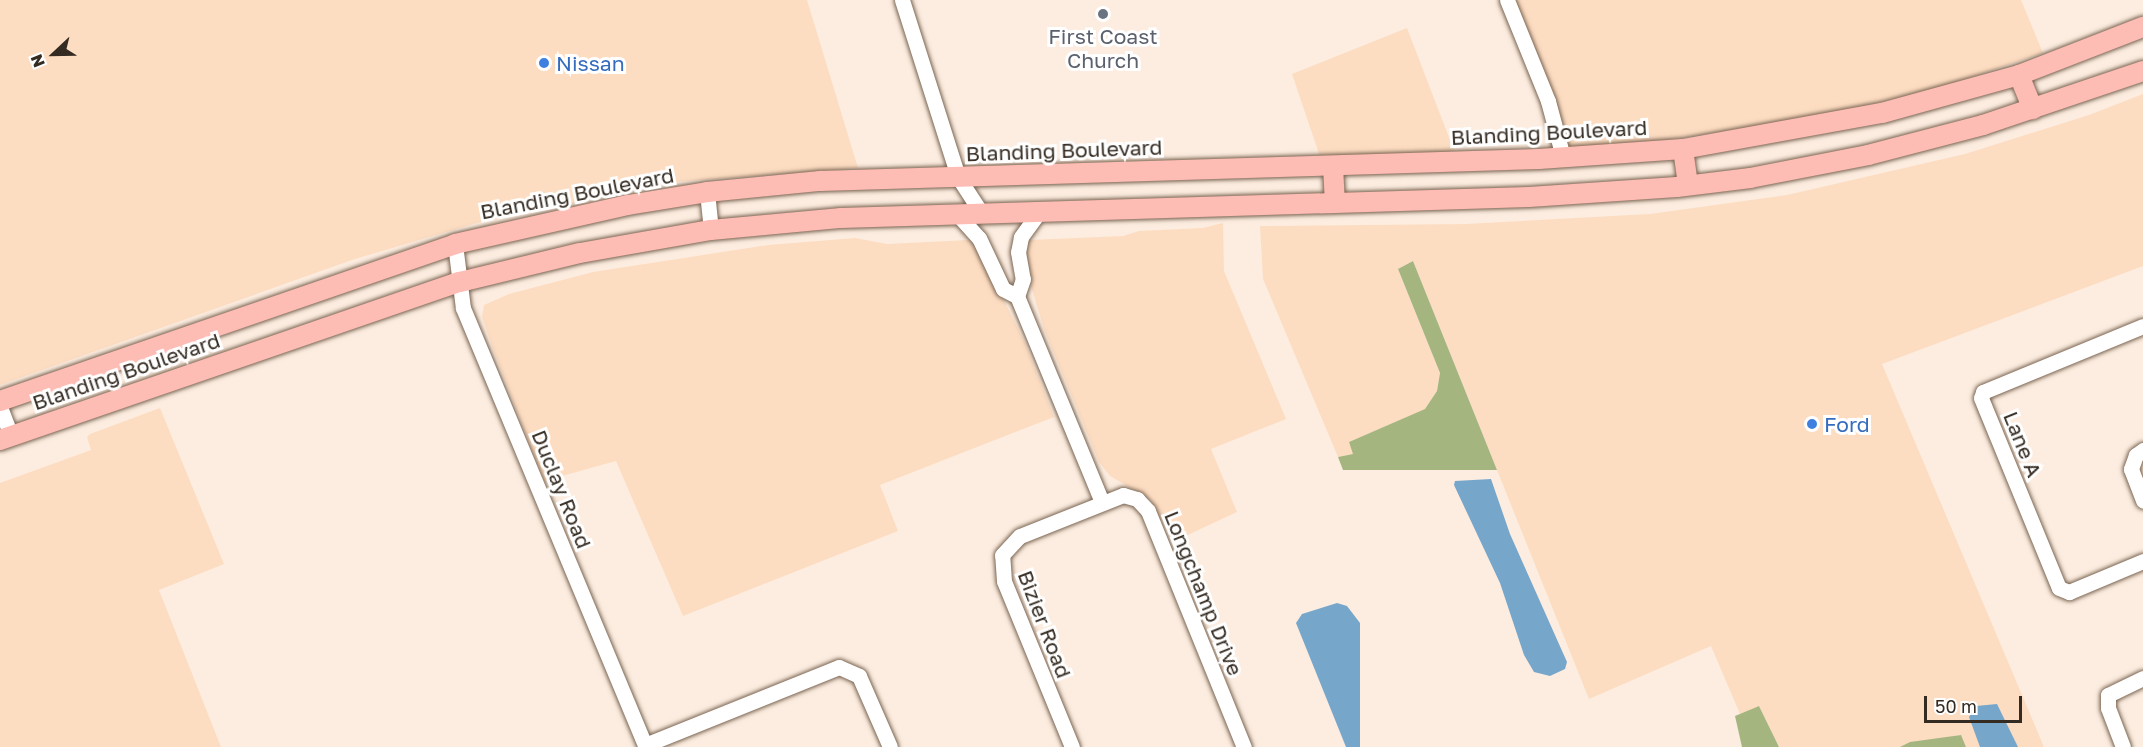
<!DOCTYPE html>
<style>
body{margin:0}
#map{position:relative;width:2143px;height:747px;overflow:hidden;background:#fcede0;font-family:"Golos Text",sans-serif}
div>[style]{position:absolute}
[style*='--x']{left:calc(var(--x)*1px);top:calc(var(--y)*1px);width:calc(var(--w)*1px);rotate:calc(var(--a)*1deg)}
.built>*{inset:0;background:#fdddc2}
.forest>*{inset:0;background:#a5b580}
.water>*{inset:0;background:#77a6cb}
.roads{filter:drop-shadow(0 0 2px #7a6451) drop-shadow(0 0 2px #7a6451)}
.minor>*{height:15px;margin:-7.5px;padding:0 7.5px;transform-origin:7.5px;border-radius:7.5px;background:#fff}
.major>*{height:20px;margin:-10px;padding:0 10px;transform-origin:10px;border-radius:10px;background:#fdbcb4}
.dots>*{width:16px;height:16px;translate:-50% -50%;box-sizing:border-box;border:3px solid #fff;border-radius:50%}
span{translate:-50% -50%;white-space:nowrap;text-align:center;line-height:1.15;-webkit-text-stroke:6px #fff;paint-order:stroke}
.worship-label{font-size:21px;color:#5b616d}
.shop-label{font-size:21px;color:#366cbe}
.left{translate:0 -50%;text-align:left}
.street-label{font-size:21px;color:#342b22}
.north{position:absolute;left:24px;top:24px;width:60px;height:60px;-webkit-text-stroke:4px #fff;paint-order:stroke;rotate:248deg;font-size:16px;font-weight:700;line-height:24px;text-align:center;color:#342b22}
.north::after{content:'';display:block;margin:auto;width:21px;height:27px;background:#342b22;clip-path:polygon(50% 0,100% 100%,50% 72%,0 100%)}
.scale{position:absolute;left:1924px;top:696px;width:98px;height:27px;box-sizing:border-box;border:3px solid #342b22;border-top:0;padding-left:8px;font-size:18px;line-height:21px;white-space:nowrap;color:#342b22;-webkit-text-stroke:4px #fff;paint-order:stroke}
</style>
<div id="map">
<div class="built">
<i style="clip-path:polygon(0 0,807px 0,858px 168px,676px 182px,477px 223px,355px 259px,0 385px)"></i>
<i style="clip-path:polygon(1512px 0,2021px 0,2043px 53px,1939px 88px,1812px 118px,1641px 144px,1568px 150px)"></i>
<i style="clip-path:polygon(1407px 28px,1455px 153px,1320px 157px,1292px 74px)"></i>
<i style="clip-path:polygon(2143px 94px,2143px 266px,1882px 364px,2044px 747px,1966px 747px,1960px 735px,1900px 747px,1779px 747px,1759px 706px,1740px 714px,1711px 646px,1589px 699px,1413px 261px,1398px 269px,1440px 373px,1437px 391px,1426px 409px,1349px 442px,1354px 454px,1338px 457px,1263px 279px,1260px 226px,1466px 224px,1650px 214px,1787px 195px,1965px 154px,2089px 115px)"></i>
<i style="clip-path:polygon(1223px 223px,1224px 271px,1286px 419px,1211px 449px,1237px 512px,1179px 539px,1170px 517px,1160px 520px,1151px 500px,1110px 476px,1099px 462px,1044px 329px,1024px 263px,1025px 247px,1029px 240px,1123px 236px,1139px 231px,1203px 228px)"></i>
<i style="clip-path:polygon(855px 238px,887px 244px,969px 240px,980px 252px,1025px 343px,1054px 417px,880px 485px,898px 531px,683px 616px,616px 461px,544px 481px,493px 349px,482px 317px,484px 305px,509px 294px,593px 272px,768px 245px)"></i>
<i style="clip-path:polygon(160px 408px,224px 564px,159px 590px,221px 747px,0 747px,0 483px,91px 450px,87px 437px,90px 434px)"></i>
</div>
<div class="forest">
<i style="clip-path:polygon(1413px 261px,1497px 470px,1343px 470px,1338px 457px,1353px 454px,1349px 442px,1425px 409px,1437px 391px,1440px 373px,1398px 269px)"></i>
<i style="clip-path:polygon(1759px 706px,1779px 747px,1742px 747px,1735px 716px)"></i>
<i style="clip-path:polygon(1961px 735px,1966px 747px,1900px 747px,1910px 742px)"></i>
</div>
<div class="water">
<i style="clip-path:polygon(1491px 479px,1510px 534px,1567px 662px,1565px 669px,1550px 676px,1534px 672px,1524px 655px,1500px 583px,1454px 485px,1455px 481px)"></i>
<i style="clip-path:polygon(1337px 603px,1347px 606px,1360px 623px,1360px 747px,1346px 747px,1296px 623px,1302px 614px)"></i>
<i style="clip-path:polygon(1997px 704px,2018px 747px,1980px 747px,1969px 717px,1976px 706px)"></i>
</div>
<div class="roads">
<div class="minor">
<i style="--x:902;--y:0;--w:186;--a:72.4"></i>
<i style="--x:958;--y:177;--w:44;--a:57"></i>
<i style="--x:1507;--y:0;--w:109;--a:67.9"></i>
<i style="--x:1548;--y:101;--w:58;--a:75"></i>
<i style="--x:707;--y:192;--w:38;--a:84"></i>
<i style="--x:1039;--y:212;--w:31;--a:126"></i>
<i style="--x:1021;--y:237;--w:15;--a:101"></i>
<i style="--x:1018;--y:252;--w:27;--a:80"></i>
<i style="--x:1023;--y:279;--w:18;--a:109"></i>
<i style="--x:1017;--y:296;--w:223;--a:67.6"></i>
<i style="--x:958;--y:215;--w:31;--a:48"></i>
<i style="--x:979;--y:238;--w:56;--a:64.8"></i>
<i style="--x:1003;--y:289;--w:16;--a:27"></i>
<i style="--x:455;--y:244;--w:64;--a:82.9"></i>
<i style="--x:463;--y:308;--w:476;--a:67.4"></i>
<i style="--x:2143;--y:326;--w:173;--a:157.6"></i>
<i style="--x:1983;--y:392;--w:6;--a:108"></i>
<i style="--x:1981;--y:398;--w:205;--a:67.7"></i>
<i style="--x:2059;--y:588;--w:11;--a:22"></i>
<i style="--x:2069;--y:592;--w:80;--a:-22.7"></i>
<i style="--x:0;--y:407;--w:31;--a:69"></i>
<i style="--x:2143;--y:450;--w:9;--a:144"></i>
<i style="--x:2136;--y:455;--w:15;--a:110"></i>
<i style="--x:2131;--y:469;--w:34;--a:69"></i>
<i style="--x:645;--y:745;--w:209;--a:-21.9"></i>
<i style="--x:839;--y:667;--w:22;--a:24"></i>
<i style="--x:859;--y:676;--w:77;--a:66.4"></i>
<i style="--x:1072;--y:747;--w:179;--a:-112.3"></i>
<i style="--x:1004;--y:581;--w:26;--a:-94"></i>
<i style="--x:1002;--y:555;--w:26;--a:-47"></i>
<i style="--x:1020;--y:536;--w:111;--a:-21.7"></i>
<i style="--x:1123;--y:495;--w:15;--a:16"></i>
<i style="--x:1137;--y:499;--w:16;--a:47"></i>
<i style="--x:1148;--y:511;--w:255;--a:67.9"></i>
<i style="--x:2123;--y:747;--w:42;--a:-111"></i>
<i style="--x:2108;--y:708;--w:13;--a:-90"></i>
<i style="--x:2108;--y:695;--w:39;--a:-26"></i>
</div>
<div class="major">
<i style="--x:2019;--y:75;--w:37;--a:68"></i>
<i style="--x:1683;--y:149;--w:36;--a:82"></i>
<i style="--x:1333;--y:166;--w:37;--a:87"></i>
<i style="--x:0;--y:401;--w:481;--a:-19"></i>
<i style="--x:455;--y:244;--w:177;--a:-12.7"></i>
<i style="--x:628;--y:205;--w:80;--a:-9.3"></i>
<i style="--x:707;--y:192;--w:114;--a:-5.6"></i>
<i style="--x:820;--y:181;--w:719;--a:-1.75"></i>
<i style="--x:1539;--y:159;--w:144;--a:-4"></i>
<i style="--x:1683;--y:149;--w:202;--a:-10.3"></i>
<i style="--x:1882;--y:113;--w:142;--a:-15.5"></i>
<i style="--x:2019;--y:75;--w:133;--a:-21.2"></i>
<i style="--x:0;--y:440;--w:486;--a:-19"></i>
<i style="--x:460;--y:282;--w:123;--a:-13.6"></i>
<i style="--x:580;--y:253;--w:133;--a:-10"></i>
<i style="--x:711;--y:230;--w:131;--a:-5.3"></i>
<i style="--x:841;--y:218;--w:688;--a:-1.75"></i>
<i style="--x:1529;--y:197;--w:148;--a:-3.9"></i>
<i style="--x:1677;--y:187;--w:74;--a:-7"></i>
<i style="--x:1750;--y:178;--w:120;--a:-11"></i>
<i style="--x:1868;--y:155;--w:119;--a:-14.6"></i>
<i style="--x:1983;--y:125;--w:169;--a:-18.6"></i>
</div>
</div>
<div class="dots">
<i style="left:1103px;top:14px;background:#6b7280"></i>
<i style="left:544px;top:63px;background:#3f7fe0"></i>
<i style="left:1812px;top:424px;background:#3f7fe0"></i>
</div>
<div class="worship-label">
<span style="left:1103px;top:48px">First Coast<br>Church</span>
</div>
<div class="shop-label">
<span class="left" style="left:556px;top:63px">Nissan</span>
<span class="left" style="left:1824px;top:424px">Ford</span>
</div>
<div class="street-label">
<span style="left:1549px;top:132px;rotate:-3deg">Blanding Boulevard</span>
<span style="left:1064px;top:150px;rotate:-2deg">Blanding Boulevard</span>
<span style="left:577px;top:193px;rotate:-11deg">Blanding Boulevard</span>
<span style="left:126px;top:371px;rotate:-19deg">Blanding Boulevard</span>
<span style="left:2023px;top:444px;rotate:68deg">Lane A</span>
<span style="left:562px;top:489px;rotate:68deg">Duclay Road</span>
<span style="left:1204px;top:593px;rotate:68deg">Longchamp Drive</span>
<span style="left:1045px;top:624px;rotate:69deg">Bizier Road</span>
</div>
<div class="north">N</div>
<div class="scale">50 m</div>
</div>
